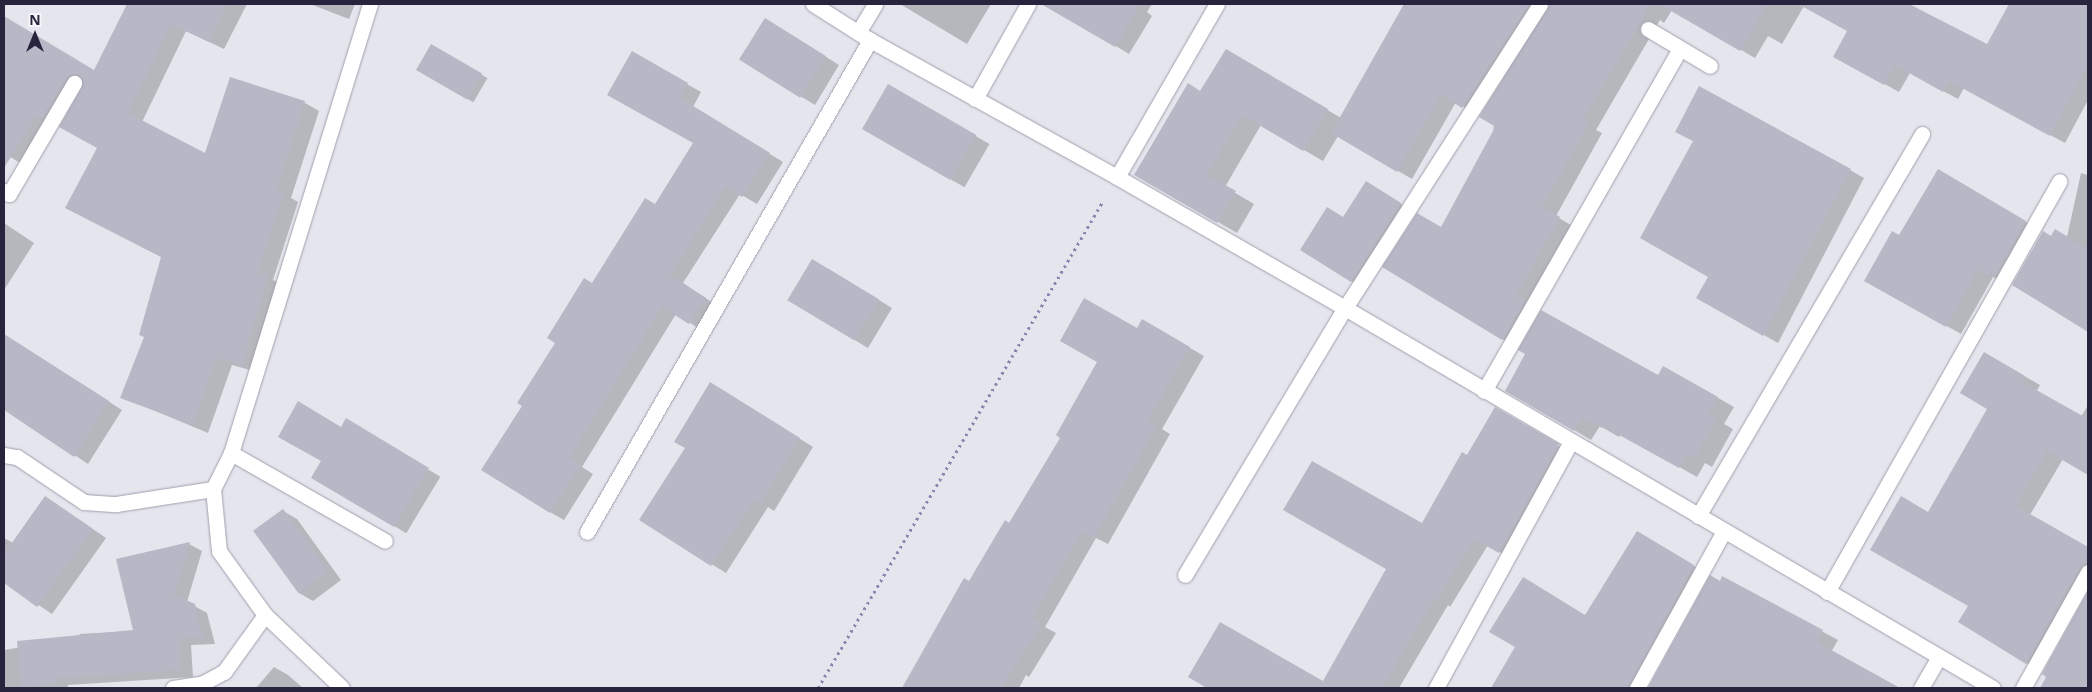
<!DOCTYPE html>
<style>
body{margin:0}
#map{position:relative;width:2092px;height:692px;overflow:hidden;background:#e4e5ed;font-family:"Noto Sans",sans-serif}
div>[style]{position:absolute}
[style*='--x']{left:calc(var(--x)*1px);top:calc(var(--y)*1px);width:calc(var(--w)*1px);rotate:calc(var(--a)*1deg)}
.shadow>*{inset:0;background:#0003;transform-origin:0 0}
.building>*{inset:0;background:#b7b7c5;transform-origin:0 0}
.path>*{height:3px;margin-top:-1.5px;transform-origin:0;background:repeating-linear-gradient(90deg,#8a86af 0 2.5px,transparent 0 6.5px)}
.roads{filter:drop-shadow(0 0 1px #a0a0ae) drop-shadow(0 0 1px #a0a0ae)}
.lane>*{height:15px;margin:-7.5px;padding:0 7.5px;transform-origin:7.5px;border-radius:7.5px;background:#fff}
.street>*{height:15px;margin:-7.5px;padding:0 7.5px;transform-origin:7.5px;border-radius:7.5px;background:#fff}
span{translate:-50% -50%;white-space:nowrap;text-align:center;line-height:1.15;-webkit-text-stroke:5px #f5f5f9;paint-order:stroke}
.frame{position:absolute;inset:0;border:5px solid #28243e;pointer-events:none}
.north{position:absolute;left:10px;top:10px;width:50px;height:50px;-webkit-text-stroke:4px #f5f5f9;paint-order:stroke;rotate:0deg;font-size:14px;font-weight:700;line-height:20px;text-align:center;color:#28243e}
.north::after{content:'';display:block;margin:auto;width:18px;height:22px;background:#28243e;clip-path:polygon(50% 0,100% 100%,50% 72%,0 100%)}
</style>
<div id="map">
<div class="shadow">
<i style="clip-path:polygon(129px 4px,247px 4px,224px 49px,186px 31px,142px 122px,206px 155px,231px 79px,305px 103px,319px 111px,291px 198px,298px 202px,273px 280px,283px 285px,257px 372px,232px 365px,208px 433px,122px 397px,145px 337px,163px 257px,98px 148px,83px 85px,58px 126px,52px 123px,25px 166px,4px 153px,4px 18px,95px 72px)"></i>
<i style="clip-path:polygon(310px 4px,355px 4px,349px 19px)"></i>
<i style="clip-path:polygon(900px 4px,991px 4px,967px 44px)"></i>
<i style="clip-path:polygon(1047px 4px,1152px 4px,1147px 12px,1152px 16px,1129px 54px)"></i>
<i style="clip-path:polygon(1405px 4px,1908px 4px,1988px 46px,2011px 4px,2088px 4px,2088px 100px,2065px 143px,1964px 88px,1958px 99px,1910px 73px,1899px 92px,1834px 56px,1849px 31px,1804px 6px,1782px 44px,1768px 36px,1755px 58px,1672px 10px,1664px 23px,1660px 20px,1596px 130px,1602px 133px,1556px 216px,1574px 227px,1517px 348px,1384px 267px,1441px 229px,1494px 131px,1549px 6px,1477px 115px,1456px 102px,1412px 179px,1338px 136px,1323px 161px,1261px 125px,1225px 187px,1254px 204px,1237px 233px,1135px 174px,1201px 92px,1226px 50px,1341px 118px)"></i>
<i style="clip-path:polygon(780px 28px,839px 65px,815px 105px,741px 60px)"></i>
<i style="left:432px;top:46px;width:64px;height:28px;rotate:30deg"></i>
<i style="clip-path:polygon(632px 53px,701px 92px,693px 107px,783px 162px,757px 204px,740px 194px,683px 283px,719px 307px,703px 331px,676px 314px,582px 467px,593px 474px,564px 520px,550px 512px,524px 406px,592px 284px,656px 206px,695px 143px)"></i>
<i style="left:889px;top:86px;width:116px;height:50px;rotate:30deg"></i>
<i style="clip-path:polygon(1850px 170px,1864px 178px,1778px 343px,1698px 298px,1710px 276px)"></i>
<i style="clip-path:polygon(1939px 171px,2040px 230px,2003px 282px,1993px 277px,1961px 334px,1865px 280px,1899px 236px)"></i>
<i style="clip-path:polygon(2081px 173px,2088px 175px,2088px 330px,2014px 284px,2051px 237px,2067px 237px)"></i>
<i style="clip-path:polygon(1380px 191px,1414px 212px,1365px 289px,1351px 281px,1343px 218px)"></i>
<i style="clip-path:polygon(4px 223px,34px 243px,4px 290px)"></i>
<i style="clip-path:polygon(827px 268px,892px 308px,868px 348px,788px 300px)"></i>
<i style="clip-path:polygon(1143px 321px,1204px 356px,1162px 429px,1170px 434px,1108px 544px,1096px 538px,1045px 627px,1056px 633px,1029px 677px,1026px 675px,1019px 688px,904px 688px,965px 580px,970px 583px)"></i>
<i style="clip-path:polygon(4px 335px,122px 410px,88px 464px,4px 408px)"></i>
<i style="clip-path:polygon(1985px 354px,2040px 385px,2036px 392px,2081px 417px,2088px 405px,2088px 474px,2063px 459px,2030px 515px,2088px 549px,2088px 588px,2041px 672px,2026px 663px,1970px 606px,1929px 513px,1988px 408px)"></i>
<i style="clip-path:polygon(1664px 367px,1734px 407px,1724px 424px,1733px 429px,1712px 467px,1705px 463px,1697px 477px,1621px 434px,1619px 437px,1600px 426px,1591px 440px,1507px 390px,1659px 376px)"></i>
<i style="clip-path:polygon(724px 391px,813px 447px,774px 511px,768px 507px,726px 573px,640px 520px)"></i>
<i style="clip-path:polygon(1496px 409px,1571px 453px,1513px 560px,1488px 545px,1450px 607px,1448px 605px,1399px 688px,1210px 688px,1189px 677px,1323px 683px)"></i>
<i style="left:346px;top:420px;width:110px;height:66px;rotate:31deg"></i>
<i style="clip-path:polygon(46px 497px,106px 538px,52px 614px,4px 582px,4px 538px,13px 543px)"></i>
<i style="clip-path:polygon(283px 511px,297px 519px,341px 580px,313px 601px,299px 593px)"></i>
<i style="clip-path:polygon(1637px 532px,1709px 575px,1646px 688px,1492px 688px,1516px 647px,1585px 616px)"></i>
<i style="clip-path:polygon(189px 544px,202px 551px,187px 602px,207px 613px,215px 644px,191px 645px,193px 677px,68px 685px,68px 688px,4px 688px,4px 650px,83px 637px,79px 634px,134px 631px)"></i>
<i style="clip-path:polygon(1711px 577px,1721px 582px,1723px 578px,1838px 640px,1831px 652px,1897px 688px,1649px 688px)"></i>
<i style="clip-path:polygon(2088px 593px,2088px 688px,2048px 688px,2043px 685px,2048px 676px,2043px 673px)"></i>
<i style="clip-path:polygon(274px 667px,288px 675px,303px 688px,256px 688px)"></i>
</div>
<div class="building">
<i style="clip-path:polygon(127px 4px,228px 4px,209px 42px,171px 24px,128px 113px,205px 153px,230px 77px,305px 101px,276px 190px,284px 192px,258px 273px,268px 275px,242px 365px,217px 358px,193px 425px,120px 398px,144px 337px,139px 335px,161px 257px,65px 208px,97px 148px,59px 127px,82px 87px,79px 75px,74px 74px,66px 78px,42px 119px,36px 116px,4px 168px,4px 16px,94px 70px)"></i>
<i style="clip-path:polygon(1041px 4px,1141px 4px,1115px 47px)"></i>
<i style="clip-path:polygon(1404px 4px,1529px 4px,1462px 108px,1441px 95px,1397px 172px,1331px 133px)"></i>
<i style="clip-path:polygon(1549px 4px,1651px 4px,1583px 120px,1589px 124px,1542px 207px,1560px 217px,1516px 296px,1525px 301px,1502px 340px,1382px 267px,1417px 213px,1441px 227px,1493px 131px,1494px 126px,1479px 117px)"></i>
<i style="clip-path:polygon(1659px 4px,1768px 4px,1740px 51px)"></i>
<i style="clip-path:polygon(1798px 4px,1909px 4px,1987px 44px,2009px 4px,2088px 4px,2088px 65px,2050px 136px,1949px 81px,1943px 92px,1895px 65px,1884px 85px,1833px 57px,1847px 31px)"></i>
<i style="left:765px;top:18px;width:72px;height:49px;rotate:32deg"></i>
<i style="left:431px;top:44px;width:59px;height:30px;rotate:30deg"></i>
<i style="clip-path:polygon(1226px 49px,1328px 109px,1303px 151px,1242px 115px,1207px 175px,1236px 191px,1217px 223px,1134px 175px,1188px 83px,1200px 91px)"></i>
<i style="clip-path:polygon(632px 51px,688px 83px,680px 98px,770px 153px,742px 197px,726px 187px,670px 275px,706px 298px,689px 324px,662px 307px,569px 458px,581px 465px,550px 513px,481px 470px,522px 406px,517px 403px,555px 343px,547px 338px,584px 278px,592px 283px,645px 198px,655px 204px,693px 143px,607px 95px)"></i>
<i style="left:888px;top:84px;width:102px;height:52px;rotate:30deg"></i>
<i style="clip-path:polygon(1699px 86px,1851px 169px,1763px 336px,1696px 298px,1708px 277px,1640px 238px,1693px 141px,1675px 132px)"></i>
<i style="clip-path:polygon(1938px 169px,2026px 221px,1996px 275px,1990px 272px,1988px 275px,1978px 270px,1946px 327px,1864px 281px,1892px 231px,1899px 235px)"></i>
<i style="clip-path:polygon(1366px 181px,1401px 203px,1351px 282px,1300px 250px,1327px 207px,1343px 217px)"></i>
<i style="clip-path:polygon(2055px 229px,2088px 249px,2088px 332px,2012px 285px,2043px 231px,2051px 236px)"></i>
<i style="left:812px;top:259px;width:78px;height:48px;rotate:31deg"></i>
<i style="clip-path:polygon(1084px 298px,1137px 328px,1142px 319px,1190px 347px,1148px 420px,1157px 425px,1094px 538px,1082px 531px,1032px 618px,1042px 624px,1001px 688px,902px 688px,964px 578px,969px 581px,1005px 520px,1009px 523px,1060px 438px,1056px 435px,1097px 362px,1060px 341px)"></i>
<i style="clip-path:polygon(1541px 310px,1658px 375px,1663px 366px,1718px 397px,1708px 414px,1717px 419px,1695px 458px,1687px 454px,1679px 468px,1603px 426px,1602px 428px,1583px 418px,1574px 431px,1505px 391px,1525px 354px,1518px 350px)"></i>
<i style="clip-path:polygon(4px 334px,109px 401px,74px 457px,4px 410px)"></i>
<i style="clip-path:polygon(1984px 352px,2025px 376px,2022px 382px,2088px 419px,2088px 475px,2047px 451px,2016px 506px,2088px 547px,2088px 563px,2080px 567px,2026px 664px,1958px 622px,1968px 606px,1870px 550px,1901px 496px,1928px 512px,1987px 409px,1960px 393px)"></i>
<i style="clip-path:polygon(710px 382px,800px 438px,760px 504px,754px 500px,711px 566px,639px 520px,685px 448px,674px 442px)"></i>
<i style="clip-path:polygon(298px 401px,341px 427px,346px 418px,429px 468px,394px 527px,311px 478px,321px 461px,278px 437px)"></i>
<i style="clip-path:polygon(1495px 407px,1559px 444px,1499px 553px,1474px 539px,1437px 600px,1434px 599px,1382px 688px,1207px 688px,1188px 677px,1220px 622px,1323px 681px,1386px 569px,1283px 510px,1312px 461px,1422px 523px,1462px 452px,1467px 455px)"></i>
<i style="clip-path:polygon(45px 496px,93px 529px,37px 607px,4px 583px,4px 554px)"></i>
<i style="left:283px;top:509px;width:77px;height:37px;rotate:54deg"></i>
<i style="clip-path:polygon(1637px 531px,1694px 565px,1628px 688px,1491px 688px,1515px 647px,1489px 632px,1523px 577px,1585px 615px)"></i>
<i style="clip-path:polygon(190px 542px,174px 595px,195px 604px,203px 638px,179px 639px,181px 670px,56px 678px,56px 684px,21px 687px,17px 641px,133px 630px,116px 559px)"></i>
<i style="clip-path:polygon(1710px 575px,1720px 581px,1722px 576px,1823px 630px,1817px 642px,1900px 688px,1648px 688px)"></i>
<i style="clip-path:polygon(2088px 591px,2088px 688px,2040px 688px,2046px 677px,2042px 674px)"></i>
</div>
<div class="path">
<i style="--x:818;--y:688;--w:564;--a:-59.66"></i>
</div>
<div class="roads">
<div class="lane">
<i style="--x:231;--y:453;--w:177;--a:29.7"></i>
</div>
<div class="street">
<i style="--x:813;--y:4;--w:67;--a:32.3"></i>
<i style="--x:870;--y:40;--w:282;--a:29"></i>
<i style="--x:1117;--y:177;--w:263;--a:29.9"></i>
<i style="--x:1345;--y:308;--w:751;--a:30.39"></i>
<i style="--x:1648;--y:29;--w:72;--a:30.8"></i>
<i style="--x:859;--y:31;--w:31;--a:-59"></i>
<i style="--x:975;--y:99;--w:109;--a:-60.8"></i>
<i style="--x:1117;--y:177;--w:200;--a:-60"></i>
<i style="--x:4;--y:191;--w:6;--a:31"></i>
<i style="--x:9;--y:194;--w:129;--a:-59.6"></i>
<i style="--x:1484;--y:391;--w:394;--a:-60.2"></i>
<i style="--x:4;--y:455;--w:13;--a:9"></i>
<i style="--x:17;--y:457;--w:81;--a:33.9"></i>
<i style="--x:84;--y:502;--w:32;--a:4"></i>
<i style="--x:116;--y:504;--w:98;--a:-8.8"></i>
<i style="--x:1698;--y:516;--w:443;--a:-59.6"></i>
<i style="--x:587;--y:532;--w:568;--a:-60.09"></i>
<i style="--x:1185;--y:575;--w:311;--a:-59.1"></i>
<i style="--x:1345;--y:308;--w:361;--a:-57.3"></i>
<i style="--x:1827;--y:592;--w:472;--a:-60.5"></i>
<i style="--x:173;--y:688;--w:30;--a:-9"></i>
<i style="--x:203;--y:683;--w:24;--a:-28"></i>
<i style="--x:224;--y:672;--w:70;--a:-54.3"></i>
<i style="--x:342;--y:688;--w:106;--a:-136.5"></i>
<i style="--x:265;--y:615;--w:79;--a:-125.7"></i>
<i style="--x:219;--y:551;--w:62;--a:-95.5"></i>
<i style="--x:213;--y:489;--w:40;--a:-63.4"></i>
<i style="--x:231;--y:453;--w:470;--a:-72.8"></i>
<i style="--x:1436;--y:688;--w:281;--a:-61.3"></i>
<i style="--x:1637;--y:688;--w:179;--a:-61"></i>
<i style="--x:1921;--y:688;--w:36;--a:-60"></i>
<i style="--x:2023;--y:688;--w:133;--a:-60.7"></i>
</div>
</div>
<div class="frame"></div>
<div class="north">N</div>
</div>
